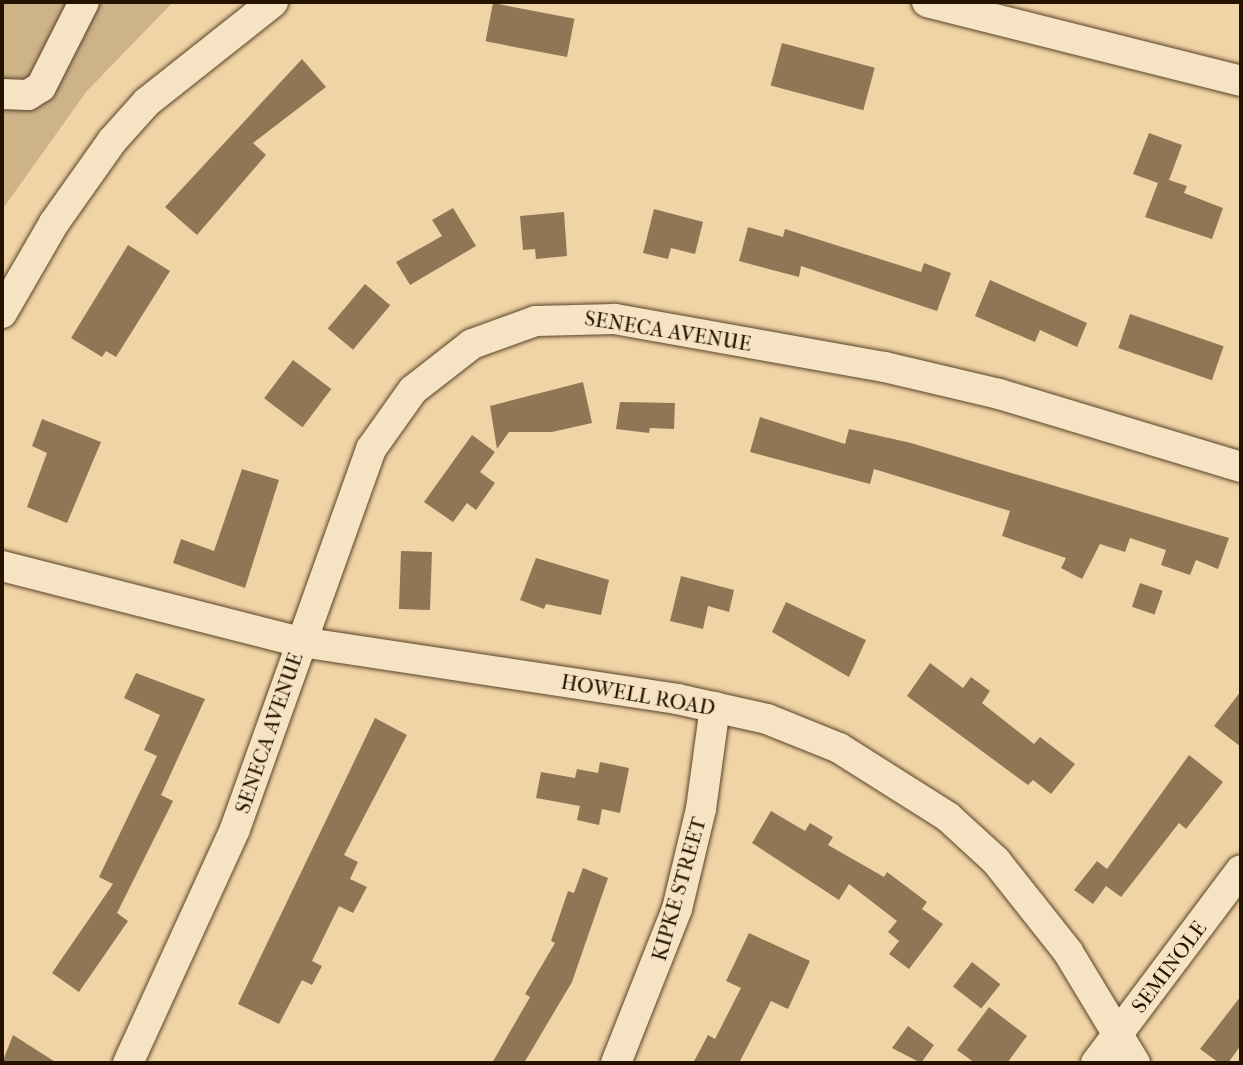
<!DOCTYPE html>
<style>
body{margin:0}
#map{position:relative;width:1243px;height:1065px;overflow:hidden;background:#f1d4a5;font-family:"IM FELL French Canon",serif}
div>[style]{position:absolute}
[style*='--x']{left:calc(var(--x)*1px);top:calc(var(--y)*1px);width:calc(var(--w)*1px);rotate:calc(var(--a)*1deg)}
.green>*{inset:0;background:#ceb389}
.building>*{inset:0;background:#8f7756;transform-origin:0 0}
.roads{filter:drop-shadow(0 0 2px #584329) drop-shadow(0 0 2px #584329)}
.minor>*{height:30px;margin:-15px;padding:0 15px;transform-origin:15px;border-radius:15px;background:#f6e3c4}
span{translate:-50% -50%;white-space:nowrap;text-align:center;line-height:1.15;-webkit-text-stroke:5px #f6e3c4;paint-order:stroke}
.street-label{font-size:21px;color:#251300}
.frame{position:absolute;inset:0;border:4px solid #251300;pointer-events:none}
</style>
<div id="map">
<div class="green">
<i style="clip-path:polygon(2px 2px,173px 2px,86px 92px,2px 210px)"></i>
</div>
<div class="building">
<i style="left:493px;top:3px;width:83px;height:39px;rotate:11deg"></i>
<i style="left:782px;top:43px;width:96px;height:44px;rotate:15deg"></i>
<i style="clip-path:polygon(302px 59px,326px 87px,253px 143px,266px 155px,197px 235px,165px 207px)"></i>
<i style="clip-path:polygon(1149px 133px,1182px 145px,1169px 180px,1187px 186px,1184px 193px,1223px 208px,1212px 239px,1145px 217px,1158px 183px,1133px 174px)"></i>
<i style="clip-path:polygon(453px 208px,476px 246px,410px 285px,396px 262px,442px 236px,432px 220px)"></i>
<i style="clip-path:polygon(654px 209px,703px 222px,695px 254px,671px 248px,668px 259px,643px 253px)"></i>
<i style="clip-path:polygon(564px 212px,567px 256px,536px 259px,535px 249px,523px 250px,520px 216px)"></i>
<i style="clip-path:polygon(748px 227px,783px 237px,785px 229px,921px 272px,924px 263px,951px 273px,937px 311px,801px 266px,799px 277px,739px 261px)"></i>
<i style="clip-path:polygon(128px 245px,170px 271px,116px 357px,106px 351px,102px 357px,71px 338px)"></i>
<i style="clip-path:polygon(990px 280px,1087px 323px,1077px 347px,1040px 330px,1035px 342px,975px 316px)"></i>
<i style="left:365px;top:284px;width:33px;height:58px;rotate:40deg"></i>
<i style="left:1130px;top:314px;width:99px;height:36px;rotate:19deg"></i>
<i style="left:293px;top:360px;width:48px;height:48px;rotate:37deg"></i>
<i style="clip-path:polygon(583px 382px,592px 423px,552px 432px,509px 432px,497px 449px,490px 406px)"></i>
<i style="clip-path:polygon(620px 402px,675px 403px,674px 429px,650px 428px,649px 433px,616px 429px)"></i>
<i style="clip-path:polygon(760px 417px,845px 444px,849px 429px,911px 443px,1229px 538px,1218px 569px,1196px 560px,1190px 575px,1161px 565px,1166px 550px,1130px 538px,1125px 552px,1100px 544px,1082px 579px,1061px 568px,1066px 558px,1002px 536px,1010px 511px,874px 469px,870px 484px,750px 452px)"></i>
<i style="clip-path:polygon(42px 419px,101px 442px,67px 523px,27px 507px,47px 453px,32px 446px)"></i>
<i style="clip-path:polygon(472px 435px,495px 452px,480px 472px,495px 483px,476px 510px,467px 503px,453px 522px,424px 502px)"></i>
<i style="clip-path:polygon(242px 469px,279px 480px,245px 588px,173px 563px,181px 539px,214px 551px)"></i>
<i style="left:401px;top:551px;width:31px;height:58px;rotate:2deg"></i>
<i style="clip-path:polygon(536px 558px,609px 580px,601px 615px,546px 604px,544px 609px,520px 600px)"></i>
<i style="clip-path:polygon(681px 576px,734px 590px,729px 612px,708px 606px,703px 629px,670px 621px)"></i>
<i style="left:1140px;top:583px;width:24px;height:25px;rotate:19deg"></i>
<i style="clip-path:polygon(786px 602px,866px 640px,849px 677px,772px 632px)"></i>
<i style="clip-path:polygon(930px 663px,963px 688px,971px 677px,990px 691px,982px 703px,1034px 744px,1040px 737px,1075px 764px,1051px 794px,1033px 780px,1028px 785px,907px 696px)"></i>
<i style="clip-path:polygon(136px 673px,205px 699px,161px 795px,173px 801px,117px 913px,128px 921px,79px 992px,52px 973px,113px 884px,99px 877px,157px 756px,144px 750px,160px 715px,124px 698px)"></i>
<i style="clip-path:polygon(1241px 691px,1241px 747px,1214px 726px)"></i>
<i style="clip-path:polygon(375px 718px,407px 735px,344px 855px,358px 862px,350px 879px,367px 887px,353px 913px,339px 906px,312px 961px,322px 966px,312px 985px,302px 980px,279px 1024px,238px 1004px)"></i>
<i style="clip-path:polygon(1189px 755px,1223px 782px,1186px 829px,1179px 823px,1121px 897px,1106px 886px,1093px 904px,1074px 890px,1097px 861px,1107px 869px)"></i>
<i style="clip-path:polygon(600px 762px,629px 768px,620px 813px,602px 809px,599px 825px,577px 820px,580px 806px,536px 798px,541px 772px,575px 778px,577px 769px,598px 773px)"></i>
<i style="clip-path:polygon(771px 811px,805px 831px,810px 823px,833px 837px,828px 845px,884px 877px,887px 872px,927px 902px,922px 909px,943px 924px,909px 969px,889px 954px,899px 941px,888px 932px,897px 921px,849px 884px,839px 900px,752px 843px)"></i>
<i style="clip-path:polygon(583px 868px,608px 878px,572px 982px,524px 1063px,492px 1063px,530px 997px,525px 994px,555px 943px,551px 941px,568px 891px,574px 893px)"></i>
<i style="clip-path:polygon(749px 933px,810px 961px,788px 1009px,771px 1001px,739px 1063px,693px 1063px,708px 1035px,715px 1039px,741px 988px,726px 981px)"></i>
<i style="left:972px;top:962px;width:36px;height:31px;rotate:38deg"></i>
<i style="clip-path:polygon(1241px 996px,1241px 1045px,1228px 1063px,1219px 1063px,1200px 1049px)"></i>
<i style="clip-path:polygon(989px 1007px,1027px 1036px,1007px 1063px,975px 1063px,957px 1050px)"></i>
<i style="clip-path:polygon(908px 1026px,934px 1045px,921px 1063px,892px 1048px)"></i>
<i style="clip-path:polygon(13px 1035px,57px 1063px,2px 1063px)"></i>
</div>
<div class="roads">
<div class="minor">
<i style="--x:927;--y:2;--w:324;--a:14.1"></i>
<i style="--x:2;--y:94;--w:26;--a:2"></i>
<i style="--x:28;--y:95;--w:15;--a:-32"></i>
<i style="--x:41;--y:87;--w:95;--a:-63.2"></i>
<i style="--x:2;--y:313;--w:104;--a:-60"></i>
<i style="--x:54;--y:223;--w:100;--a:-54.7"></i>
<i style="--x:112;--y:141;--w:52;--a:-48.1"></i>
<i style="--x:147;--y:102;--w:161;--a:-38.4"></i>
<i style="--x:2;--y:566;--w:309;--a:14.3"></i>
<i style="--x:301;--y:642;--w:380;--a:8.6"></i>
<i style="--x:677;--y:699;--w:92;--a:12.5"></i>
<i style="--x:767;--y:719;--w:78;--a:21.9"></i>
<i style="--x:839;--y:748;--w:129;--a:32.3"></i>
<i style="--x:948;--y:817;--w:65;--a:42.5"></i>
<i style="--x:996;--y:861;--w:116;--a:51.6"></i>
<i style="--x:1068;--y:952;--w:130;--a:58.9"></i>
<i style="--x:128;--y:1063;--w:257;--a:-65.4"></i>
<i style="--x:235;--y:829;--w:404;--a:-70.3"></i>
<i style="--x:371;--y:449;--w:72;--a:-54.6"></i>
<i style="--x:413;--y:390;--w:75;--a:-37.9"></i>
<i style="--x:472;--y:344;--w:68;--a:-19.8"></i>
<i style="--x:536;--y:321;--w:79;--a:-1.5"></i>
<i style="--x:615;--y:319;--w:274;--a:10.1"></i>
<i style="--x:885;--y:367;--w:117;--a:13.3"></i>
<i style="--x:999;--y:394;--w:253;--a:16.8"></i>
<i style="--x:616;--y:1063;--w:166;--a:-68.4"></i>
<i style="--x:677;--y:909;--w:103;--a:-76.5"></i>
<i style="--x:701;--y:809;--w:103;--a:-82.2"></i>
<i style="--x:1096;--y:1063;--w:241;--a:-53.1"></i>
</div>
</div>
<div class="street-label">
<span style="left:668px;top:331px;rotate:9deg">SENECA AVENUE</span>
<span style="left:638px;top:695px;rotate:10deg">HOWELL ROAD</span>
<span style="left:269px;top:733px;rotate:-71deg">SENECA AVENUE</span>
<span style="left:679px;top:889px;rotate:-74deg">KIPKE STREET</span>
<span style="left:1169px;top:967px;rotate:-53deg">SEMINOLE</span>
</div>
<div class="frame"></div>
</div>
